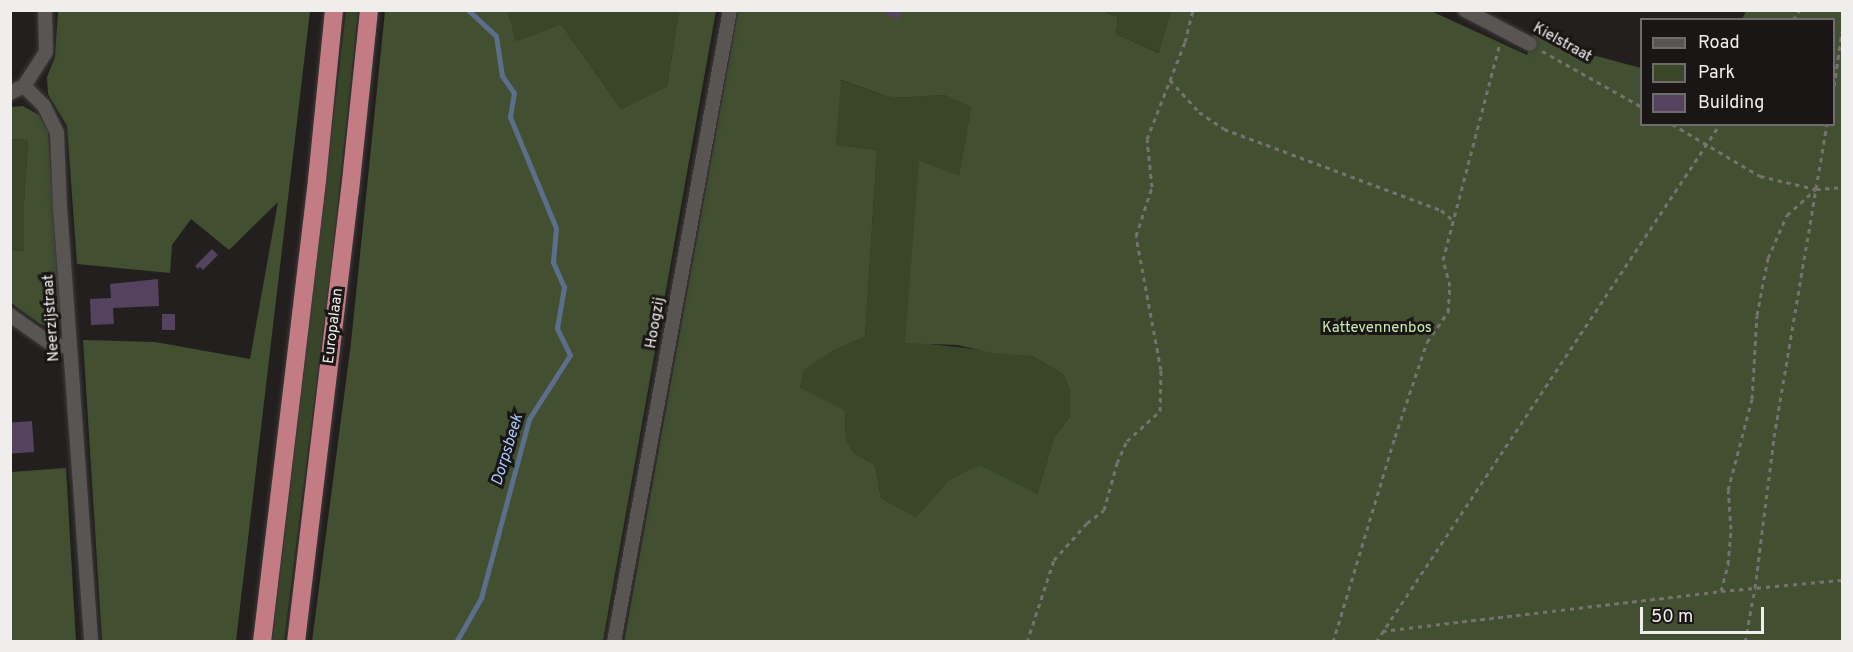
<!DOCTYPE html>
<style>
body{margin:0}
#map{position:relative;width:1853px;height:652px;overflow:hidden;background:#221f1e;font-family:Overpass,sans-serif}
div>[style]{position:absolute}
[style*='--x']{left:calc(var(--x)*1px);top:calc(var(--y)*1px);width:calc(var(--w)*1px);rotate:calc(var(--a)*1deg)}
.green>*{inset:0;background:#394728}
.forest>*{inset:0;background:#425031}
.stream>*{height:5px;margin:-2.5px;padding:0 2.5px;transform-origin:2.5px;border-radius:2.5px;background:#5b6e8c}
.building>*{inset:0;background:#55425f;transform-origin:0 0}
.path>*{height:3px;margin-top:-1.5px;transform-origin:0;background:repeating-linear-gradient(90deg,#757271 0 4.5px,transparent 0 9px)}
.roads{filter:drop-shadow(0 0 2px #3e3b3a) drop-shadow(0 0 2px #3e3b3a)}
.minor>*{height:14px;margin:-7px;padding:0 7px;transform-origin:7px;border-radius:7px;background:#585553}
.trunk>*{height:18px;margin:-9px;padding:0 9px;transform-origin:9px;border-radius:9px;background:#c47c84}
span{translate:-50% -50%;white-space:nowrap;text-align:center;line-height:1.15;-webkit-text-stroke:6px #191615;paint-order:stroke}
.street-label{font-size:15px;color:#f0eeed}
.park-label{font-size:15px;color:#cde9ae}
.water-label{font-size:16px;color:#a8c9fe;font-style:italic}
.frame{position:absolute;inset:0;border:12px solid #f0eeed;pointer-events:none}
.legend{position:absolute;left:1640px;top:18px;width:195px;height:108px;box-sizing:border-box;background:#191615;border:2px solid #6f6c6b;margin:0;padding:8px 10px;list-style:none;font-size:18px;color:#f0eeed}
.legend li{display:flex;align-items:center;gap:12px;height:30px}
.legend b{width:30px;border:2px solid #6f6c6b}
.scale{position:absolute;left:1640px;top:607px;width:124px;height:27px;box-sizing:border-box;border:3px solid #f0eeed;border-top:0;padding-left:8px;font-size:18px;line-height:21px;white-space:nowrap;color:#f0eeed;-webkit-text-stroke:4px #191615;paint-order:stroke}
</style>
<div id="map">
<div class="green">
<i style="clip-path:polygon(346px 11px,358px 11px,331px 267px,284px 641px,272px 642px)"></i>
<i style="clip-path:polygon(508px 11px,679px 11px,667px 86px,621px 109px,561px 24px,516px 41px)"></i>
<i style="clip-path:polygon(1104px 11px,1171px 11px,1160px 53px,1116px 34px,1118px 17px)"></i>
<i style="clip-path:polygon(840px 80px,892px 98px,944px 95px,971px 107px,959px 175px,919px 162px,930px 344px,1032px 356px,1063px 374px,1070px 390px,1070px 416px,1054px 438px,1037px 494px,947px 482px,916px 517px,881px 498px,875px 465px,854px 453px,846px 439px,845px 410px,800px 389px,802px 371px,832px 351px,865px 337px,877px 150px,836px 145px)"></i>
<i style="clip-path:polygon(10px 139px,28px 140px,24px 202px,24px 251px,11px 250px)"></i>
</div>
<div class="forest">
<i style="clip-path:polygon(58px 11px,310px 11px,236px 641px,102px 641px,83px 340px,155px 342px,250px 359px,278px 202px,229px 250px,191px 219px,172px 245px,170px 273px,77px 264px,67px 126px,48px 94px,47px 77px,55px 57px)"></i>
<i style="clip-path:polygon(385px 11px,508px 11px,516px 41px,561px 24px,621px 109px,667px 86px,679px 11px,716px 11px,603px 641px,312px 641px,351px 343px)"></i>
<i style="clip-path:polygon(evenodd,738px 11px,1103px 11px,1118px 17px,1116px 34px,1159px 53px,1171px 11px,1431px 11px,1527px 55px,1535px 28px,1585px 53px,1641px 68px,1642px 124px,1834px 124px,1834px 20px,1742px 19px,1746px 11px,1842px 11px,1842px 641px,624px 642px,738px 11px,841px 80px,892px 98px,944px 95px,971px 107px,959px 175px,919px 161px,905px 343px,957px 345px,993px 353px,1032px 356px,1063px 374px,1070px 390px,1070px 416px,1054px 438px,1037px 494px,979px 465px,947px 482px,916px 517px,881px 498px,875px 465px,854px 453px,846px 439px,845px 410px,800px 388px,803px 371px,832px 351px,865px 337px,877px 150px,836px 145px,841px 80px)"></i>
<i style="clip-path:polygon(23px 106px,39px 115px,48px 130px,60px 309px,59px 321px,50px 327px,40px 324px,11px 303px,11px 250px,24px 251px,24px 202px,28px 140px,11px 139px,11px 107px)"></i>
<i style="clip-path:polygon(66px 468px,76px 641px,11px 641px,11px 472px)"></i>
</div>
<div class="stream">
<i style="--x:456;--y:642;--w:51;--a:-60.4"></i>
<i style="--x:481;--y:598;--w:185;--a:-75"></i>
<i style="--x:529;--y:419;--w:76;--a:-57.4"></i>
<i style="--x:570;--y:355;--w:30;--a:-116"></i>
<i style="--x:557;--y:328;--w:42;--a:-80.3"></i>
<i style="--x:564;--y:287;--w:27;--a:-114"></i>
<i style="--x:553;--y:262;--w:34;--a:-85"></i>
<i style="--x:556;--y:228;--w:120;--a:-112.5"></i>
<i style="--x:510;--y:117;--w:24;--a:-81"></i>
<i style="--x:514;--y:93;--w:21;--a:-125"></i>
<i style="--x:502;--y:76;--w:40;--a:-98.5"></i>
<i style="--x:496;--y:36;--w:38;--a:-137"></i>
</div>
<div class="building">
<i style="clip-path:polygon(877px 10px,903px 10px,898px 20px)"></i>
<i style="clip-path:polygon(212px 249px,218px 255px,203px 270px,200px 267px,198px 269px,195px 266px)"></i>
<i style="clip-path:polygon(158px 279px,159px 306px,113px 308px,114px 324px,91px 325px,90px 299px,111px 298px,110px 284px)"></i>
<i style="left:162px;top:314px;width:13px;height:16px"></i>
<i style="left:32px;top:421px;width:31px;height:22px;rotate:86deg"></i>
</div>
<div class="path">
<i style="--x:1793;--y:20;--w:12;--a:-55"></i>
<i style="--x:1542;--y:51;--w:115;--a:29.2"></i>
<i style="--x:1170;--y:80;--w:43;--a:47.8"></i>
<i style="--x:1199;--y:112;--w:30;--a:34"></i>
<i style="--x:1224;--y:129;--w:232;--a:20.5"></i>
<i style="--x:1441;--y:210;--w:16;--a:40"></i>
<i style="--x:1834;--y:86;--w:55;--a:-81.6"></i>
<i style="--x:1672;--y:124;--w:102;--a:30.6"></i>
<i style="--x:1760;--y:176;--w:57;--a:13.1"></i>
<i style="--x:1816;--y:189;--w:26;--a:-4"></i>
<i style="--x:1721;--y:591;--w:28;--a:-75"></i>
<i style="--x:1728;--y:564;--w:35;--a:-85"></i>
<i style="--x:1731;--y:529;--w:39;--a:-94"></i>
<i style="--x:1728;--y:490;--w:94;--a:-75.2"></i>
<i style="--x:1752;--y:399;--w:84;--a:-86.6"></i>
<i style="--x:1757;--y:315;--w:58;--a:-79.1"></i>
<i style="--x:1768;--y:258;--w:47;--a:-66.2"></i>
<i style="--x:1787;--y:215;--w:38;--a:-42"></i>
<i style="--x:1382;--y:631;--w:341;--a:-6.7"></i>
<i style="--x:1721;--y:591;--w:121;--a:-5.2"></i>
<i style="--x:1027;--y:642;--w:86;--a:-71.8"></i>
<i style="--x:1054;--y:560;--w:50;--a:-48.3"></i>
<i style="--x:1087;--y:523;--w:21;--a:-37"></i>
<i style="--x:1104;--y:510;--w:49;--a:-74.5"></i>
<i style="--x:1117;--y:463;--w:24;--a:-66"></i>
<i style="--x:1127;--y:441;--w:45;--a:-42.3"></i>
<i style="--x:1160;--y:411;--w:41;--a:-88.6"></i>
<i style="--x:1161;--y:370;--w:136;--a:-100.6"></i>
<i style="--x:1136;--y:236;--w:52;--a:-71.9"></i>
<i style="--x:1152;--y:187;--w:48;--a:-95.9"></i>
<i style="--x:1147;--y:139;--w:104;--a:-68.6"></i>
<i style="--x:1185;--y:42;--w:33;--a:-76"></i>
<i style="--x:1333;--y:642;--w:214;--a:-73.2"></i>
<i style="--x:1395;--y:437;--w:100;--a:-71.4"></i>
<i style="--x:1427;--y:342;--w:37;--a:-55"></i>
<i style="--x:1448;--y:312;--w:26;--a:-86"></i>
<i style="--x:1450;--y:286;--w:27;--a:-105"></i>
<i style="--x:1443;--y:260;--w:224;--a:-75.3"></i>
<i style="--x:1376;--y:642;--w:622;--a:-56.41"></i>
<i style="--x:1745;--y:642;--w:55;--a:-79.5"></i>
<i style="--x:1755;--y:588;--w:152;--a:-82.8"></i>
<i style="--x:1774;--y:437;--w:317;--a:-80.4"></i>
</div>
<div class="roads">
<div class="minor">
<i style="--x:1465;--y:10;--w:73;--a:27.6"></i>
<i style="--x:24;--y:86;--w:28;--a:45"></i>
<i style="--x:44;--y:106;--w:30;--a:64"></i>
<i style="--x:57;--y:133;--w:74;--a:87.7"></i>
<i style="--x:60;--y:207;--w:436;--a:85.9"></i>
<i style="--x:10;--y:93;--w:16;--a:-27"></i>
<i style="--x:24;--y:86;--w:40;--a:-57.1"></i>
<i style="--x:46;--y:52;--w:42;--a:-91.4"></i>
<i style="--x:10;--y:315;--w:50;--a:35.3"></i>
<i style="--x:51;--y:344;--w:19;--a:9"></i>
<i style="--x:614;--y:642;--w:643;--a:-79.6"></i>
</div>
<div class="trunk">
<i style="--x:262;--y:642;--w:465;--a:-83.2"></i>
<i style="--x:317;--y:180;--w:171;--a:-84.3"></i>
<i style="--x:296;--y:642;--w:454;--a:-83.2"></i>
<i style="--x:350;--y:191;--w:182;--a:-84"></i>
</div>
</div>
<div class="street-label">
<span style="left:1562px;top:43px;rotate:29deg">Kielstraat</span>
<span style="left:52px;top:318px;rotate:-94deg">Neerzijstraat</span>
<span style="left:656px;top:323px;rotate:-80deg">Hoogzij</span>
<span style="left:334px;top:326px;rotate:-83deg">Europalaan</span>
</div>
<div class="park-label">
<span style="left:1377px;top:329px">Kattevennenbos</span>
</div>
<div class="water-label">
<span style="left:508px;top:450px;rotate:-73deg">Dorpsbeek</span>
</div>
<div class="frame"></div>
<ul class="legend">
<li><b style="height:8px;background:#585553"></b>Road</li>
<li><b style="height:16px;background:#394728"></b>Park</li>
<li><b style="height:16px;background:#55425f"></b>Building</li>
</ul>
<div class="scale">50 m</div>
</div>
